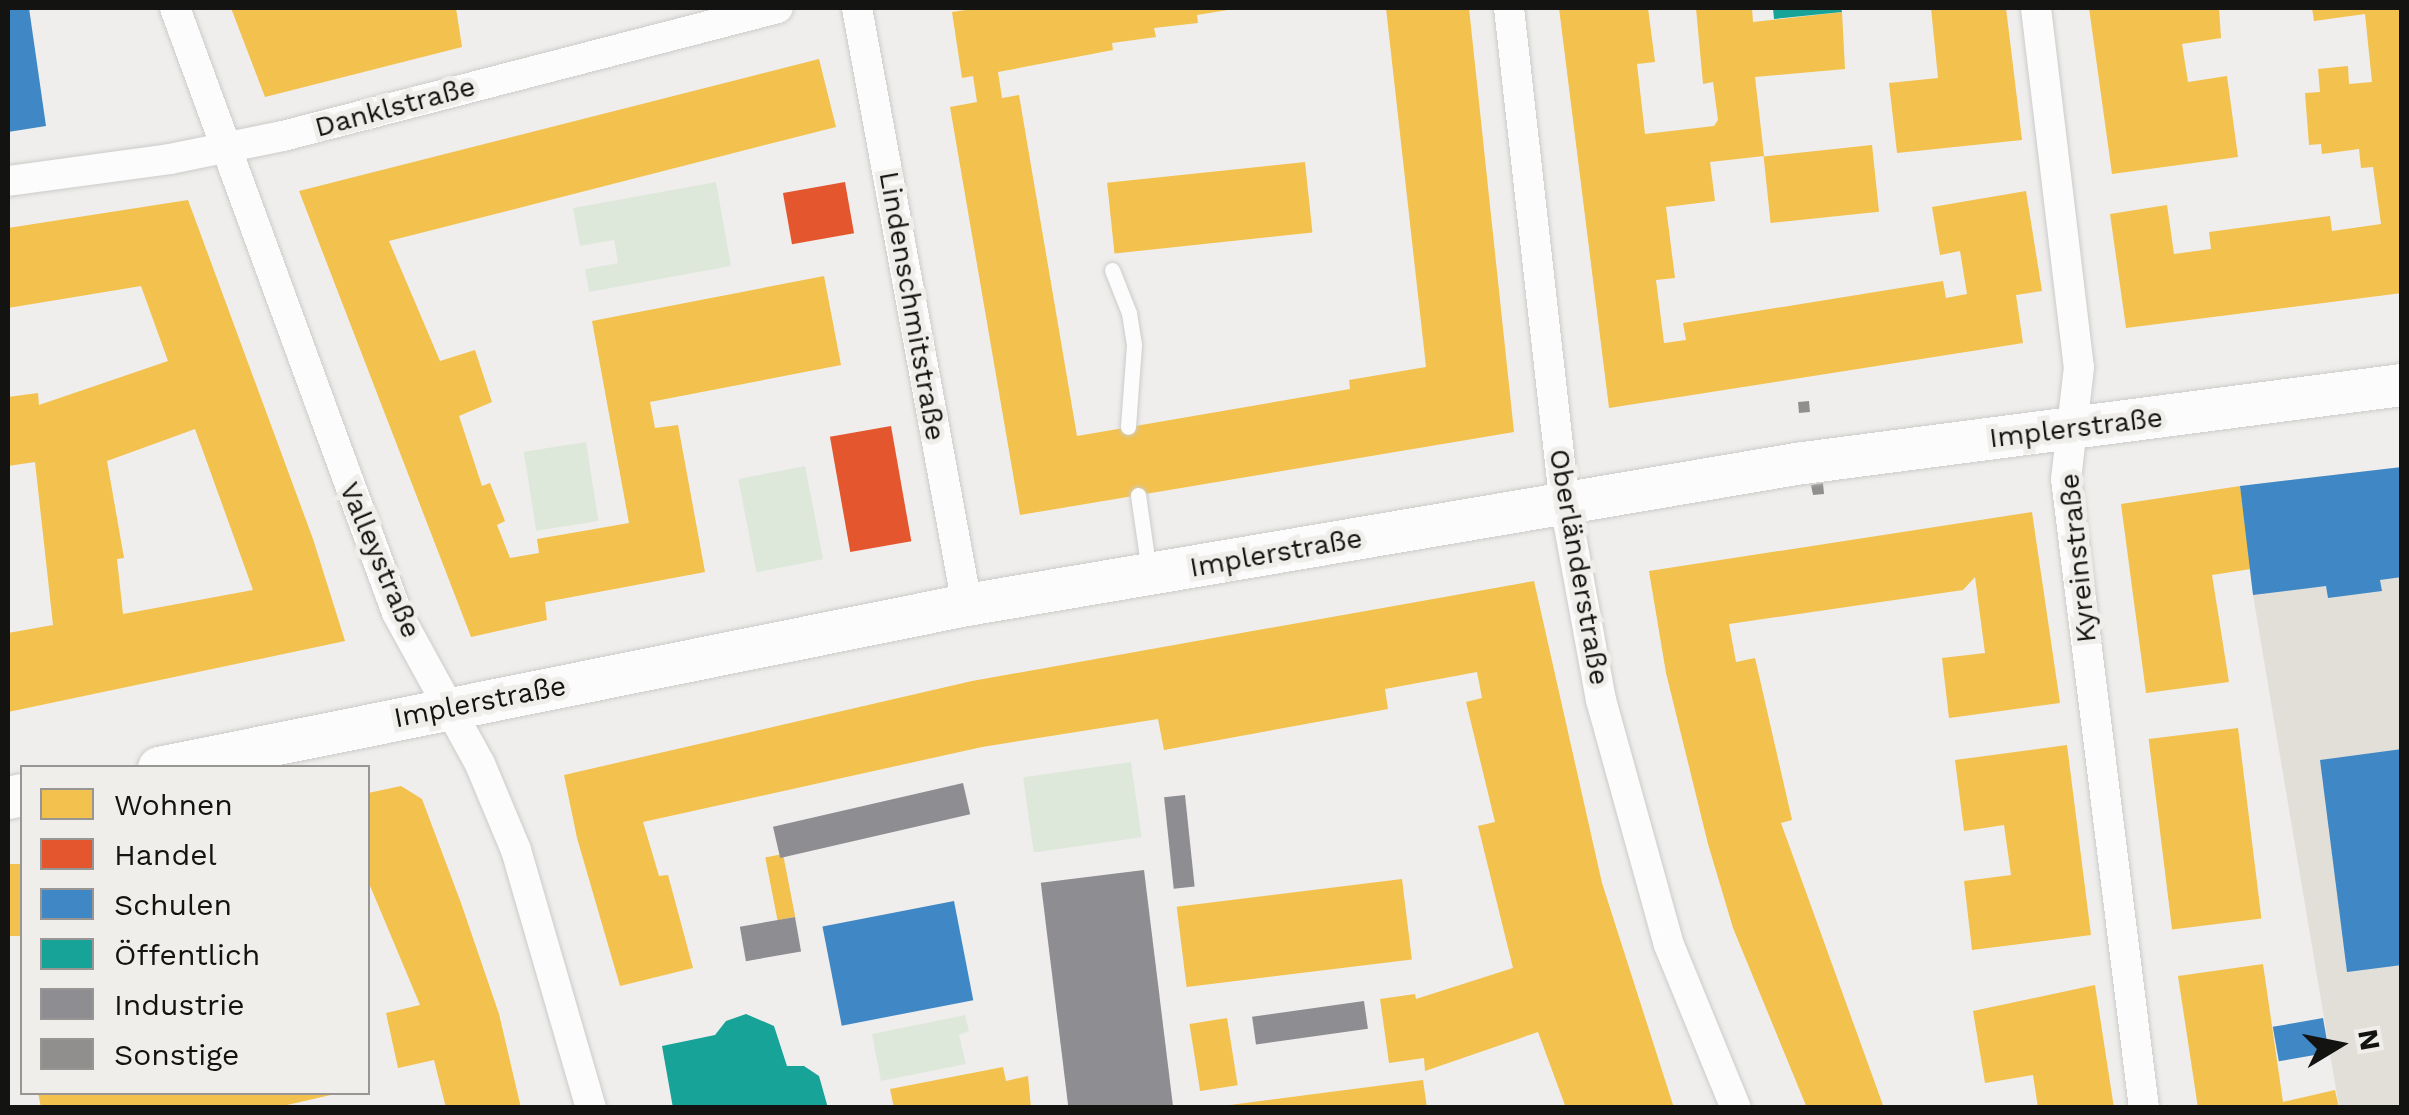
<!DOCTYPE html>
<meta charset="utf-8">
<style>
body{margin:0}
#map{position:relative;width:2409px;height:1115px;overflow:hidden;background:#efeeec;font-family:"Work Sans",sans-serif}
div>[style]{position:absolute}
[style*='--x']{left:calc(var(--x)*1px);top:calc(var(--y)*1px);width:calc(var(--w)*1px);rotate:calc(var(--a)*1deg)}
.built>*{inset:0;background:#e2dfd9}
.green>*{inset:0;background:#dee8da;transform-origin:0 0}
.homes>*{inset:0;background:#f2c14e;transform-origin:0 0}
.shops>*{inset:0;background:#e4572e;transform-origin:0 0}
.schools>*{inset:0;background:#3f88c5;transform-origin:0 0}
.public>*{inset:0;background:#17a398}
.industry>*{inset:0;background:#8d8d92;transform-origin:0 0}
.building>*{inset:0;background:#908f8e;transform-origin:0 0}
.roads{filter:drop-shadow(0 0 2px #cccbca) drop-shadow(0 0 2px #cccbca)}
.service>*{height:15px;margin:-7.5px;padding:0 7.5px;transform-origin:7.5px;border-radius:7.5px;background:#fdfcfc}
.minor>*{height:30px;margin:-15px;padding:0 15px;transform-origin:15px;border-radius:15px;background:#fdfcfc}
.secondary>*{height:42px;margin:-21px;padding:0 21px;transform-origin:21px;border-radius:21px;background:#fdfcfc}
span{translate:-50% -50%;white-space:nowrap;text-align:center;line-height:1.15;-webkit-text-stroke:10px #f0eeeb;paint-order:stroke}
.street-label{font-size:28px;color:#131311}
.frame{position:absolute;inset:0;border:10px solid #131311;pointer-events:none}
.legend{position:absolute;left:20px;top:765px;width:350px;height:330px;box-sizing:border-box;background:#f0eeeb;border:2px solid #989694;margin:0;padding:12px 18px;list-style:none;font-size:30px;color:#131311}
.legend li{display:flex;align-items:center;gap:20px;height:50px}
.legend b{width:50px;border:2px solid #989694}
.north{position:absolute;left:2289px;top:995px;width:100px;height:100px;-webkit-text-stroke:8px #f0eeeb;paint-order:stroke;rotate:80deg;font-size:28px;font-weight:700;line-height:40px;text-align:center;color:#131311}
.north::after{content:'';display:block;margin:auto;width:35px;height:45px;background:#131311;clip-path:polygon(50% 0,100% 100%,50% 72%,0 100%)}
</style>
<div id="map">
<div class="built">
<i style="clip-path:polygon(2401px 467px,2401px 1107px,2339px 1107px,2253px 595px,2240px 486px)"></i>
</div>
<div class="green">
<i style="clip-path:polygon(716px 182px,731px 266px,589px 292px,585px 269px,618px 263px,614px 240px,580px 246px,573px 208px)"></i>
<i style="left:586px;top:442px;width:80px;height:63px;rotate:81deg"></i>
<i style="left:805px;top:466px;width:95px;height:68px;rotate:79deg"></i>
<i style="left:1131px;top:762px;width:76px;height:109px;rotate:82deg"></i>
<i style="clip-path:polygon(965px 1015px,969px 1031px,959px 1035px,966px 1064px,881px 1081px,872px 1034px)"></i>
</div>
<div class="homes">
<i style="clip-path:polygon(231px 8px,456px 8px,462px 47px,265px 97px)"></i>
<i style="clip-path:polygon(979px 8px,1240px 8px,1197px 15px,1198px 23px,1154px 28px,1156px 37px,1112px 43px,1113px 50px,998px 72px,1002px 98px,1019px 95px,1077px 436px,1350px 389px,1349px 380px,1426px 367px,1386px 8px,1469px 8px,1514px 432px,1020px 515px,950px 107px,977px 102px,973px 76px,962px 78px,952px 12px)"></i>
<i style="clip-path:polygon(1559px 8px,1648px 8px,1655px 62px,1637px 64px,1645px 134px,1714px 126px,1718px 120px,1713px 82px,1703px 84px,1696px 8px,1752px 8px,1753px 22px,1842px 12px,1845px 69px,1755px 77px,1764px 156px,1710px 162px,1715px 201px,1666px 207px,1675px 278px,1656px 280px,1664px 343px,1686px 340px,1683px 323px,1869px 293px,1943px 281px,1946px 298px,1967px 294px,1960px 251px,1940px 255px,1932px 207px,2026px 191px,2042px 291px,2016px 295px,2023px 343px,1609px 408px)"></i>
<i style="clip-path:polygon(1931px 8px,2006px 8px,2022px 140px,1897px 153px,1889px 83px,1938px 78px)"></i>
<i style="clip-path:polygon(2089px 8px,2219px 8px,2221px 38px,2182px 44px,2188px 82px,2227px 76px,2238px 157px,2112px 174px)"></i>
<i style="clip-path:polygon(2312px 8px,2402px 8px,2402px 293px,2126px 328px,2110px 214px,2167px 205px,2174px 254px,2211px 249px,2209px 232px,2330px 216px,2332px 231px,2381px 224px,2373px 167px,2361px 168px,2359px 149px,2322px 154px,2321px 144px,2309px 145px,2305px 93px,2320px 92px,2318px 69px,2348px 66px,2349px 84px,2372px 82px,2365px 14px,2314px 21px)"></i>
<i style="clip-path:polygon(819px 59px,836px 127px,389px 241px,440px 361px,475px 350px,492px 402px,459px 416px,482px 486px,490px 483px,505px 521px,497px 525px,510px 558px,539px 553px,537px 539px,629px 523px,592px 321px,824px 276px,841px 365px,650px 402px,655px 428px,678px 425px,705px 572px,545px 602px,547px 620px,471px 637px,299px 191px)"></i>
<i style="left:1872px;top:145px;width:67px;height:109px;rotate:84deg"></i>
<i style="left:1305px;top:162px;width:71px;height:199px;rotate:84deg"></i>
<i style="clip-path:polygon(evenodd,188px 200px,313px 539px,345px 641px,8px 712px,8px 633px,53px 625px,35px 462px,8px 466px,8px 397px,38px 393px,39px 405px,168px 361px,141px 286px,8px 308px,8px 228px,188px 200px,195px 429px,253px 590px,123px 614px,117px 559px,124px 558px,107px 461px,195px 429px)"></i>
<i style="clip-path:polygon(2240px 486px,2251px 569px,2212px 575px,2229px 682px,2146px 693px,2121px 504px)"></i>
<i style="clip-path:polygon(2032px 512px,2060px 703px,1949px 718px,1942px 658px,1985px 653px,1975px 577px,1963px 590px,1729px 624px,1736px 662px,1755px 658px,1792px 820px,1781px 823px,1884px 1108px,1807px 1108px,1733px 928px,1708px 844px,1666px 673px,1649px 571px)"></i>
<i style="clip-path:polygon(1534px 581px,1602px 883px,1674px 1108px,1566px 1108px,1538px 1032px,1425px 1071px,1424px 1058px,1389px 1063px,1380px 999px,1415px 994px,1416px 999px,1513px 968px,1478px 826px,1495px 822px,1466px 702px,1482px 698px,1477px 672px,1385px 689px,1388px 709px,1164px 750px,1158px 719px,982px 747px,643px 822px,659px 876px,668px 875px,693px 968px,620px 986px,577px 838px,564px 775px,972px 681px)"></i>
<i style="left:2238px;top:728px;width:192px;height:90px;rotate:83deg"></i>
<i style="clip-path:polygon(2067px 745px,2091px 935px,1972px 950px,1964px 881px,2011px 875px,2004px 825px,1964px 831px,1955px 760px)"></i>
<i style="clip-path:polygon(401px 786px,422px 799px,461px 903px,499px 1014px,521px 1108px,446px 1108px,434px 1060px,398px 1068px,386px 1013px,420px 1005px,368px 881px,368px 793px)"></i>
<i style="left:783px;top:854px;width:64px;height:18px;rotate:79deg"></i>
<i style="left:22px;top:864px;width:72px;height:14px;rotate:90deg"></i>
<i style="left:1402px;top:879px;width:81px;height:227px;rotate:83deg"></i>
<i style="clip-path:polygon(2263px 964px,2283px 1102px,2335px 1090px,2339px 1108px,2198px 1108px,2178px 976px)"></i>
<i style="clip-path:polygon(2095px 985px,2114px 1108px,2038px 1108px,2033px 1075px,1985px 1083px,1973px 1011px)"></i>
<i style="left:1227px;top:1018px;width:68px;height:38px;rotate:81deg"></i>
<i style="clip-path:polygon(1003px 1067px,1006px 1081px,1028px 1076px,1031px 1108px,894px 1108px,890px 1089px)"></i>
<i style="clip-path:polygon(1423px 1080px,1427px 1108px,1230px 1108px,1230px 1105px)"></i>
<i style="clip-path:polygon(38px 1092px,335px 1092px,335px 1094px,274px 1108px,41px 1108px)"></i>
</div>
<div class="shops">
<i style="left:845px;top:182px;width:52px;height:63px;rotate:80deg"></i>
<i style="left:891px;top:426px;width:117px;height:62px;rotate:80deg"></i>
</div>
<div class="schools">
<i style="clip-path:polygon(8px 8px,29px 8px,46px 126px,8px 132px)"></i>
<i style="clip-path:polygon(2402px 467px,2402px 577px,2380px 580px,2382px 591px,2328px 598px,2326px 586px,2253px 595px,2240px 486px)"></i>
<i style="clip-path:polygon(2402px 749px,2402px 965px,2347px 972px,2320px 760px)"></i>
<i style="left:954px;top:901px;width:101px;height:134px;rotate:79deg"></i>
<i style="left:2323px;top:1018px;width:35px;height:51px;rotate:80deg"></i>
</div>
<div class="public">
<i style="clip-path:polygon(1773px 8px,1841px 8px,1842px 12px,1774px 19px)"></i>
<i style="clip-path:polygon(746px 1014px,774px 1026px,787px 1066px,804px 1066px,819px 1076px,828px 1108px,673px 1108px,662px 1046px,715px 1035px,726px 1021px)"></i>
</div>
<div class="industry">
<i style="left:963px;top:783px;width:32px;height:195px;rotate:77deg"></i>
<i style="left:1185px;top:795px;width:92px;height:21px;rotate:84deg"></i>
<i style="left:1144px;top:870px;width:240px;height:104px;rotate:83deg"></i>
<i style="left:795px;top:917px;width:35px;height:56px;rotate:80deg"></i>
<i style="left:1364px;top:1001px;width:28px;height:113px;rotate:82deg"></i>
</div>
<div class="building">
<i style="left:1809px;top:401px;width:11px;height:11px;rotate:85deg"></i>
<i style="clip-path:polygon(1823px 483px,1824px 494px,1813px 495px,1811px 485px)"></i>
</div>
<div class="roads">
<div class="service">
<i style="--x:1112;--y:270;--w:46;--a:68.4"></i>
<i style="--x:1129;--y:313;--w:32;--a:81"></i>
<i style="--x:1134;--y:345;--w:82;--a:94.2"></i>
<i style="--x:1138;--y:495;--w:77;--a:81.8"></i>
</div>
<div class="minor">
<i style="--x:175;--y:8;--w:644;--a:69.85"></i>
<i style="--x:397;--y:613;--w:172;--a:61.2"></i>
<i style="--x:480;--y:764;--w:93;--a:67.3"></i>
<i style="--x:516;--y:850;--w:269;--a:73.8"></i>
<i style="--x:857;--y:8;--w:607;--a:79.56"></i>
<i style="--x:1509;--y:8;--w:499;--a:83.6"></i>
<i style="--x:1565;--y:504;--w:199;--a:79.6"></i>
<i style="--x:1601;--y:700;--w:254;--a:74.5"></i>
<i style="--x:1669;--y:945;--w:176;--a:67.7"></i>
<i style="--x:2036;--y:8;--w:362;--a:83.2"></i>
<i style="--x:2079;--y:367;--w:113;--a:96.6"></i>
<i style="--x:2066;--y:479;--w:634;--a:82.93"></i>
<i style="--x:8;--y:181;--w:163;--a:-7.7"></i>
<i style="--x:170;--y:159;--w:115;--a:-11.5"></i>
<i style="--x:283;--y:136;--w:511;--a:-14.5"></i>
</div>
<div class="secondary">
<i style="--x:159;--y:768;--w:824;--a:-11.41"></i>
<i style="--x:967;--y:605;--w:841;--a:-9.65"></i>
<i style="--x:1796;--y:464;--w:611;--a:-7.43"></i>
<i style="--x:8;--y:798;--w:14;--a:-12"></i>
</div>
</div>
<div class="street-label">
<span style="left:395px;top:107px;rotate:-15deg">Danklstraße</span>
<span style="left:912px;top:306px;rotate:80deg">Lindenschmitstraße</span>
<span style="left:2076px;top:428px;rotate:-7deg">Implerstraße</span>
<span style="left:1276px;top:553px;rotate:-10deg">Implerstraße</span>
<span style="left:2078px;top:558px;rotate:-96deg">Kyreinstraße</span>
<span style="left:380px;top:560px;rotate:67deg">Valleystraße</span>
<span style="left:1579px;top:567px;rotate:80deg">Oberländerstraße</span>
<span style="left:480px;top:702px;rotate:-11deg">Implerstraße</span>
</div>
<div class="frame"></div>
<ul class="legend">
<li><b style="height:28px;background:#f2c14e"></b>Wohnen</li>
<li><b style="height:28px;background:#e4572e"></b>Handel</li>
<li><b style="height:28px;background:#3f88c5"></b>Schulen</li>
<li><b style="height:28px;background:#17a398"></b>Öffentlich</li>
<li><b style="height:28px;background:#8d8d92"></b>Industrie</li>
<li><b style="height:28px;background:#908f8e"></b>Sonstige</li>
</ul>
<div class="north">N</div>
</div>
